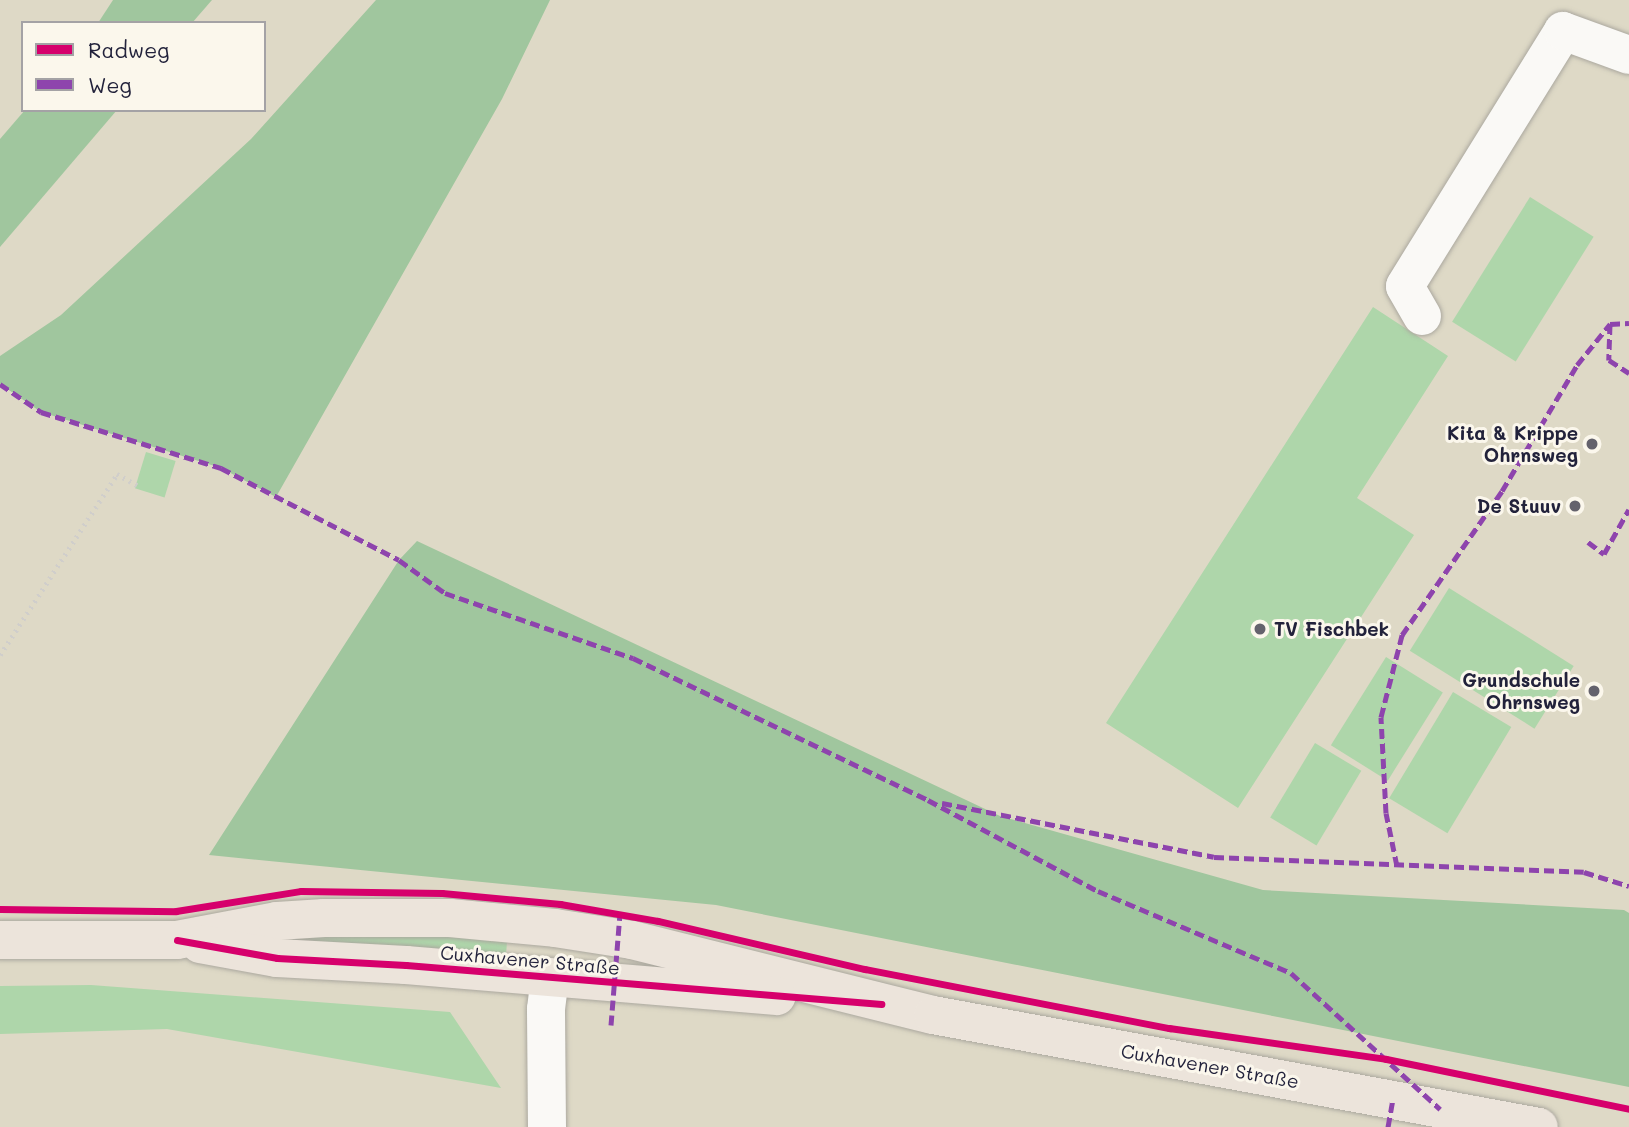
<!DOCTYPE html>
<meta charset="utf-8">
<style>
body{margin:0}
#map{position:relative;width:1629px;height:1127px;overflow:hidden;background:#ded9c6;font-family:Mali,sans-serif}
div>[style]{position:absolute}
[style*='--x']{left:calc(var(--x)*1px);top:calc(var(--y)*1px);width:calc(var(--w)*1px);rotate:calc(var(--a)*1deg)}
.green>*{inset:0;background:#aed6aa;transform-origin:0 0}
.forest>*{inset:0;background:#a0c69e}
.path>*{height:4.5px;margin-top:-2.25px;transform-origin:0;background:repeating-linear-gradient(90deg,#d0cecb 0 2px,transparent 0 7px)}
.roads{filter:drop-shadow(0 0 2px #aba89f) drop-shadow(0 0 2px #aba89f)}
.minor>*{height:38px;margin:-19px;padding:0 19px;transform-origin:19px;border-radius:19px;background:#faf9f6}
.major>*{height:38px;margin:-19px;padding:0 19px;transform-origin:19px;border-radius:19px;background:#ece4db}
.quiet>*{height:5px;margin-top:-2.5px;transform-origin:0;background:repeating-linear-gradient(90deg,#8e44ad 0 10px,transparent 0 15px)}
.cycleway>*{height:7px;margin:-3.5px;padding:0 3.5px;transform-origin:3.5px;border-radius:3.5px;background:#d6006c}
.dots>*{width:19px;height:19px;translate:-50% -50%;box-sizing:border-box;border:4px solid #fbf7ec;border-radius:50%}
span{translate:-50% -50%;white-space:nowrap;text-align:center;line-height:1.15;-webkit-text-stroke:6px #fbf7ec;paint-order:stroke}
.poi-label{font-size:19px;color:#22223b;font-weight:700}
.right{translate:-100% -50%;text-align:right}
.left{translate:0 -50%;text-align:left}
.street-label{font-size:19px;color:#22223b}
.legend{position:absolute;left:21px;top:21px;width:245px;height:91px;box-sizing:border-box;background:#fbf7ec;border:2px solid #a4a2a5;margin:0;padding:9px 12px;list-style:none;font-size:21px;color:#22223b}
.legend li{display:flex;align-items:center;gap:14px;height:35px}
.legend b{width:35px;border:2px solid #a4a2a5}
</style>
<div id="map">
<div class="green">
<i style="left:1530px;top:197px;width:75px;height:147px;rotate:32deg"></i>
<i style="clip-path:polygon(1373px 307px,1448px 356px,1357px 498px,1414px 535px,1238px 808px,1106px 723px)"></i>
<i style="left:146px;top:452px;width:31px;height:38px;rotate:17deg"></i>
<i style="left:1449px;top:588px;width:147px;height:74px;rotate:32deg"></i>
<i style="left:1386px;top:657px;width:67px;height:104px;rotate:32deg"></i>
<i style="left:1453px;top:692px;width:68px;height:124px;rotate:31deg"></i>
<i style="left:1315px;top:743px;width:54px;height:87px;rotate:31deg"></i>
<i style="clip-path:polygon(428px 930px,507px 942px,506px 955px,259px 937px)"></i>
<i style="clip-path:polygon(91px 985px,450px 1012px,501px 1088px,167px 1029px,0 1034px,0 986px)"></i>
</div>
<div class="forest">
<i style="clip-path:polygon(113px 0,212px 0,192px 23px,98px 23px)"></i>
<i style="clip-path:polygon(376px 0,550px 0,502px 99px,276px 497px,221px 468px,41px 412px,0 384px,0 356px,61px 315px,251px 139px)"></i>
<i style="clip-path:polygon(25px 110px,117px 110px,0 247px,0 139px)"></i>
<i style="clip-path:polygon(417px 541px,1000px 816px,1263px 890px,1624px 910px,1629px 913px,1629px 1087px,716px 905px,209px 855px,399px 560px)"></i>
</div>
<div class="path">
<i style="--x:0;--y:655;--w:216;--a:-57.1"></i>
<i style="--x:117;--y:474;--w:23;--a:29"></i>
</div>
<div class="roads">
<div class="minor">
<i style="--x:1422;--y:316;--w:34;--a:-120"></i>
<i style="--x:1405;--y:286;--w:300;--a:-58.2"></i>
<i style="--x:1563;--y:31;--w:70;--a:20"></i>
<i style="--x:547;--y:1127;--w:118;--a:-90.5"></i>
<i style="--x:546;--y:1009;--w:32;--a:-83"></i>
</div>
<div class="major">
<i style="--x:0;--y:940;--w:177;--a:0"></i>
<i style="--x:177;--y:940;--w:102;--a:-10.8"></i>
<i style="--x:277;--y:921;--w:47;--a:-3.7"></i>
<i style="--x:324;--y:918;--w:126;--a:0"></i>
<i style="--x:450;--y:918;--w:105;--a:5.4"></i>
<i style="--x:555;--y:928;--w:78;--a:8.9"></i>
<i style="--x:632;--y:940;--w:310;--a:14"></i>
<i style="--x:933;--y:1015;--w:616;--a:10.47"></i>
<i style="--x:200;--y:944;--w:78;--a:10.3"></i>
<i style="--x:277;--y:958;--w:129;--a:3.1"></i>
<i style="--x:406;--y:965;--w:372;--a:4.8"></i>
</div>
</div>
<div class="quiet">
<i style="--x:1610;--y:324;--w:36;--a:92"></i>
<i style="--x:1609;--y:360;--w:24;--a:33"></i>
<i style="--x:0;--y:384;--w:50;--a:34.3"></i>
<i style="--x:41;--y:412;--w:189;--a:17.3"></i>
<i style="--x:221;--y:468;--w:200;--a:27.3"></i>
<i style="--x:399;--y:560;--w:57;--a:35.7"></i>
<i style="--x:445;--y:593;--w:199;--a:19.1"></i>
<i style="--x:633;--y:658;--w:327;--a:25.7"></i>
<i style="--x:928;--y:800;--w:193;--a:28.2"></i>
<i style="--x:1098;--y:891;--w:210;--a:23"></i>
<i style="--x:1291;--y:973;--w:202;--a:42.4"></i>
<i style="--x:1588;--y:542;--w:20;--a:37"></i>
<i style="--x:1604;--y:554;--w:51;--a:-60.9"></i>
<i style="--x:942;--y:803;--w:277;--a:11.2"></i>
<i style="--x:1214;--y:857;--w:370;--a:2.3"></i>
<i style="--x:1584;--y:872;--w:47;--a:17.3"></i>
<i style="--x:1397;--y:866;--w:54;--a:-101.7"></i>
<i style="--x:1386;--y:813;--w:96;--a:-93"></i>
<i style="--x:1381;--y:717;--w:85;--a:-75.6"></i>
<i style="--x:1402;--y:635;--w:175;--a:-55.2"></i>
<i style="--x:1502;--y:491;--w:147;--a:-59.2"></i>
<i style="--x:1577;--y:365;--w:53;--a:-51.2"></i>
<i style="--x:1610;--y:324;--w:19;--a:-3"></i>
<i style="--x:611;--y:1025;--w:111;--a:-85.4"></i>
<i style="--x:1388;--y:1127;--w:27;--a:-80"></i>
</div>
<div class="cycleway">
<i style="--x:0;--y:909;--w:176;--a:0.7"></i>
<i style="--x:176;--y:911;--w:127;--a:-9.1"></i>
<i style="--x:301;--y:891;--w:141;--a:0.8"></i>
<i style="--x:442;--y:893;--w:119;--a:5.3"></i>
<i style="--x:560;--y:904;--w:99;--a:9.8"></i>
<i style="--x:658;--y:921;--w:212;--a:13.1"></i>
<i style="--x:865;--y:969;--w:310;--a:11"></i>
<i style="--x:1169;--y:1028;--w:219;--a:8.1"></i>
<i style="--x:1386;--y:1059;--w:248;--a:11.6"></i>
<i style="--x:177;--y:940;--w:102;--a:10.2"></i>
<i style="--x:277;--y:958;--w:129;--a:3.1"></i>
<i style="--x:406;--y:965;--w:477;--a:4.7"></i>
</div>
<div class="dots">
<i style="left:1592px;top:444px;background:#64626c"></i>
<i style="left:1575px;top:506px;background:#64626c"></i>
<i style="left:1260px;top:629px;background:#64626c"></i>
<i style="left:1594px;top:691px;background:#64626c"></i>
</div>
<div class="poi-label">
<span class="right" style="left:1578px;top:444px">Kita &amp; Krippe<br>Ohrnsweg</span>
<span class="right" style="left:1561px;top:506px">De Stuuv</span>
<span class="left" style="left:1274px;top:629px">TV Fischbek</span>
<span class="right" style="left:1580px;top:691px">Grundschule<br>Ohrnsweg</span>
</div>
<div class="street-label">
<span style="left:530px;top:960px;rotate:5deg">Cuxhavener Straße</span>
<span style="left:1210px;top:1066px;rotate:10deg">Cuxhavener Straße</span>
</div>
<ul class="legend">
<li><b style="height:9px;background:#d6006c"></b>Radweg</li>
<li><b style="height:9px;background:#8e44ad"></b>Weg</li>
</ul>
</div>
